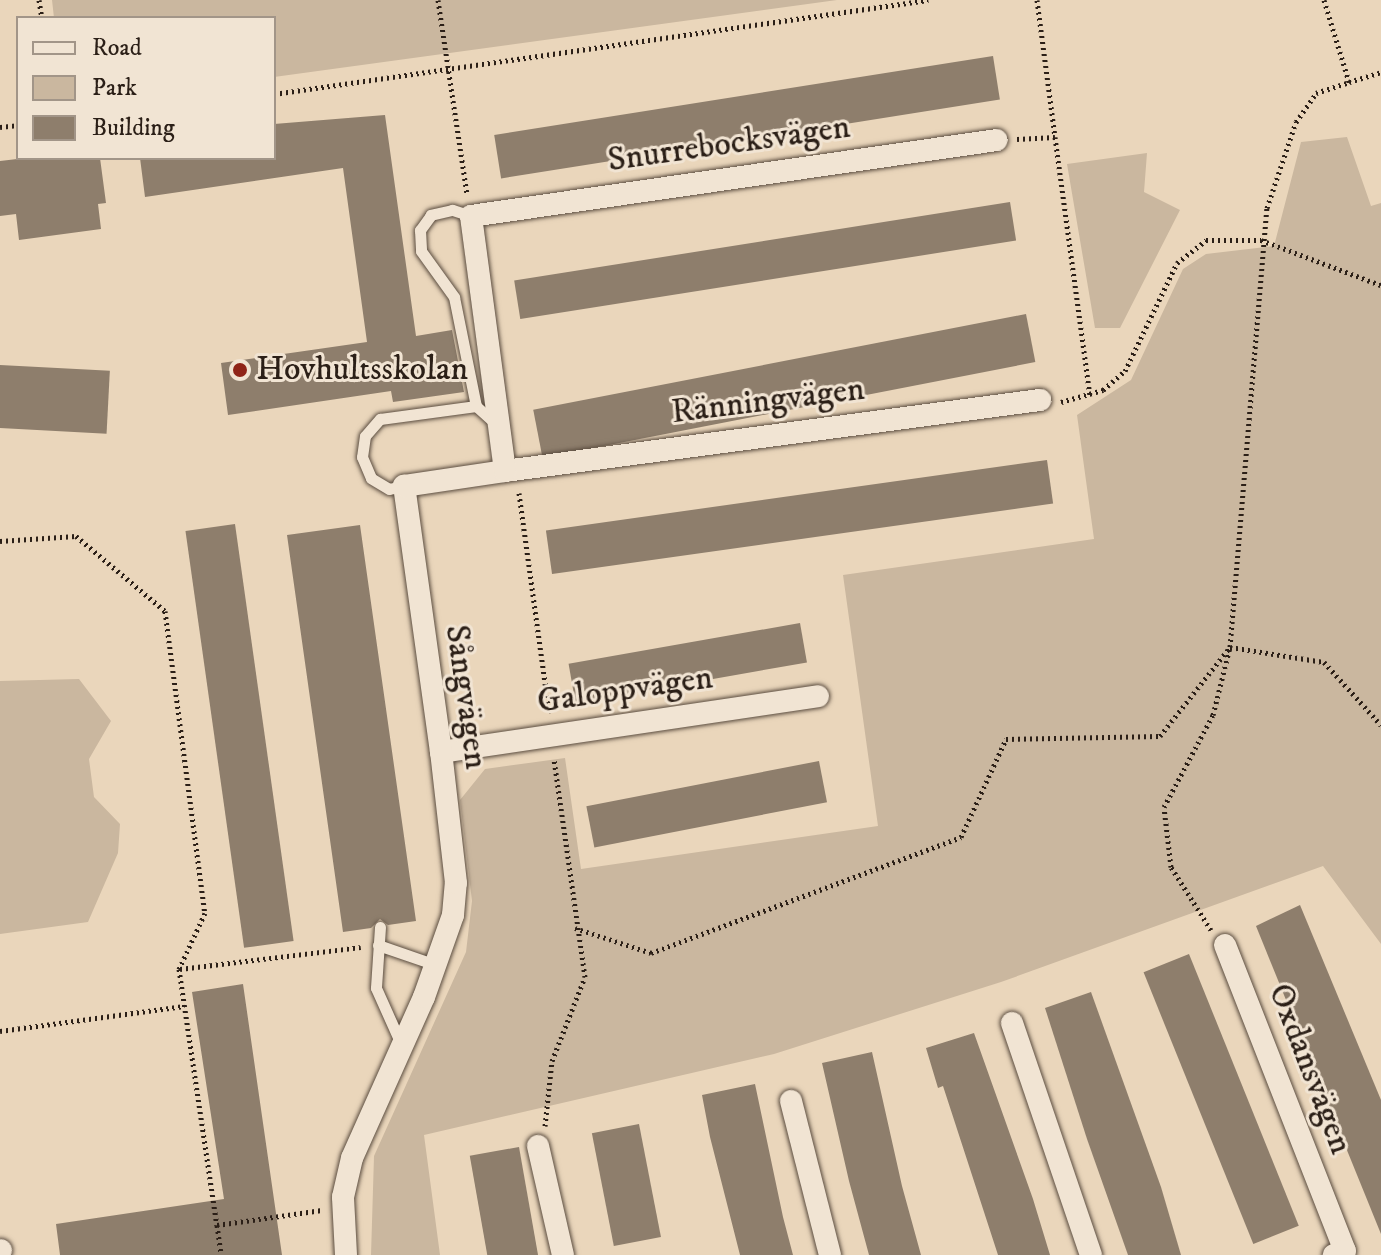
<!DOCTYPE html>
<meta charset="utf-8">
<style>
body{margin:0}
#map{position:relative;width:1381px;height:1255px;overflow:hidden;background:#ead6bb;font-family:"IM FELL DW Pica",serif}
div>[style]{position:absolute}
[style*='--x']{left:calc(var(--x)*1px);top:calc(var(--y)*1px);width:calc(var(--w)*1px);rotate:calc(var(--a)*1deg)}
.green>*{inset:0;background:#cab79f}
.building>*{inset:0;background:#8e7e6c;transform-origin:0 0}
.path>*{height:5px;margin-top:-2.5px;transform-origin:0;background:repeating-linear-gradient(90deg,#2b1f17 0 2px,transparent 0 6px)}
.roads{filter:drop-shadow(0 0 2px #5b4d40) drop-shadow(0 0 2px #5b4d40)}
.lane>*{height:11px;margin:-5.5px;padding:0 5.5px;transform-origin:5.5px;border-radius:5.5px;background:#f1e4d3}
.street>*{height:22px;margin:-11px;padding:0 11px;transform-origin:11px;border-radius:11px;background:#f1e4d3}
.dots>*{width:22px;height:22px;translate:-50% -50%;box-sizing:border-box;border:4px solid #f1e4d3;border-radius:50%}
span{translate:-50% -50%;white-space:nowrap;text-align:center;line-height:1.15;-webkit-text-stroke:6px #f1e4d3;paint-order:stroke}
.street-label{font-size:34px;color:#2b1f17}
.poi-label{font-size:34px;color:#2b1f17}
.left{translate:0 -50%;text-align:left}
.legend{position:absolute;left:16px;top:16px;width:260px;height:144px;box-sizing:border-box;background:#f1e4d3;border:2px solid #a29588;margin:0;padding:10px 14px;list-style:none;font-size:24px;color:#2b1f17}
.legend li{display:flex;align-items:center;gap:16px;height:40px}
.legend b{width:40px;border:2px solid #a29588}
</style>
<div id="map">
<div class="green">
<i style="clip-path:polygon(52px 0,837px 0,274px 77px,274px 18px,54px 18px)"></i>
<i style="clip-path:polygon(1347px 137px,1371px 206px,1381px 203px,1381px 944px,1323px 866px,1001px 982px,774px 1054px,424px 1135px,440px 1255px,371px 1255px,374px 1156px,466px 952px,472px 901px,460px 800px,485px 769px,565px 758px,581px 869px,878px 826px,843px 575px,1094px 539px,1077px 415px,1131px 380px,1183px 269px,1206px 254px,1274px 246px,1301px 142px)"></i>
<i style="clip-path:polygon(1147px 153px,1144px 192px,1180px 210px,1120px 328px,1095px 328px,1067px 164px)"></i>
<i style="clip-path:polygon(79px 679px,111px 721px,89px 759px,94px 797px,120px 824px,118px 853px,88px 922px,0 934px,0 681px)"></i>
</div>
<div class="building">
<i style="left:993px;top:56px;width:44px;height:505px;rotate:81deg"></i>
<i style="clip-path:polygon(385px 115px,416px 336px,452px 330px,464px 392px,393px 402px,391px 391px,228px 415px,221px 363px,367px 342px,343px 168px,145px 197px,140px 158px,274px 158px,274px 124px)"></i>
<i style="clip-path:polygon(26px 158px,100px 158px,106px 203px,98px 204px,101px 229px,19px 240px,16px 214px,0 216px,0 161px)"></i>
<i style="left:1010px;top:202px;width:39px;height:502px;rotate:81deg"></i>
<i style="left:1026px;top:314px;width:49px;height:502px;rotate:79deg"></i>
<i style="left:0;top:365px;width:110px;height:63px;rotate:3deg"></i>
<i style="left:1047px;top:460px;width:44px;height:506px;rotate:82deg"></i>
<i style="left:235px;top:524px;width:421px;height:50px;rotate:82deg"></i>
<i style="clip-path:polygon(360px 525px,416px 921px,388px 925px,380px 919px,371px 928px,343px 932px,287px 535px)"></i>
<i style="left:800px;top:623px;width:40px;height:235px;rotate:80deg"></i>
<i style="left:819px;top:761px;width:42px;height:237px;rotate:79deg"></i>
<i style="clip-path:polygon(1300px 905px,1381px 1100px,1381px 1234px,1256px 926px)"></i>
<i style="left:1189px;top:954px;width:293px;height:49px;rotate:68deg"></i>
<i style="clip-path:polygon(243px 984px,282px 1255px,60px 1255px,56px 1224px,224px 1199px,192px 992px)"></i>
<i style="clip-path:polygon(1091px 992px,1161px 1187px,1181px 1255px,1128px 1255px,1087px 1139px,1045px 1008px)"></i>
<i style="clip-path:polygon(974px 1033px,1033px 1199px,1050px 1255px,998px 1255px,943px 1086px,938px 1088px,926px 1048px)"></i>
<i style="clip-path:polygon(872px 1052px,902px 1186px,921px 1255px,869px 1255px,849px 1181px,822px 1063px)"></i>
<i style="clip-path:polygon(755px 1084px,783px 1217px,793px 1255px,740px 1255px,710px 1137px,702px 1095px)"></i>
<i style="left:639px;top:1124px;width:115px;height:48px;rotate:79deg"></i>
<i style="left:519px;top:1147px;width:110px;height:50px;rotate:80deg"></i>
</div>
<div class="path">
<i style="--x:39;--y:0;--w:18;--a:81"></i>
<i style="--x:438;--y:0;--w:195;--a:81.5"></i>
<i style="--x:1037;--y:0;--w:138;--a:82.5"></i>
<i style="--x:1324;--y:0;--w:86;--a:73"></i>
<i style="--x:1349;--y:82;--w:34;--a:-17"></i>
<i style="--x:274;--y:94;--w:661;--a:-8.18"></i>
<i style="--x:0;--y:127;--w:18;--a:-6"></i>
<i style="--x:1017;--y:139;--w:38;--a:-3"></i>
<i style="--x:1055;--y:137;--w:260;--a:82.3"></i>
<i style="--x:1061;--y:402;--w:44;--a:-15.9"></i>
<i style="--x:1103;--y:390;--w:29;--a:-41"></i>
<i style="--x:1125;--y:371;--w:120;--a:-64.3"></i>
<i style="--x:1177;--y:263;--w:37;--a:-38"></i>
<i style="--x:1206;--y:240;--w:55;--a:0"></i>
<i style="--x:1261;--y:240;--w:128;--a:20.6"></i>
<i style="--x:519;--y:493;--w:222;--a:82.2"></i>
<i style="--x:0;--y:541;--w:76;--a:-3.8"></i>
<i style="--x:76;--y:536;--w:116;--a:40.1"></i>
<i style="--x:165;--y:611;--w:305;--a:82.5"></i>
<i style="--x:205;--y:913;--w:62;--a:114.9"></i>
<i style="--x:179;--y:969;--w:259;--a:81.6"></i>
<i style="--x:217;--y:1225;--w:106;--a:-8.1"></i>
<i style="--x:575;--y:928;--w:80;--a:18.2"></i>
<i style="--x:651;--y:953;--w:331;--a:-20.5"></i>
<i style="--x:961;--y:837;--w:108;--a:-65.3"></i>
<i style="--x:1006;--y:739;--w:154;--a:-1.1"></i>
<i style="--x:1160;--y:736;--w:113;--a:-51.8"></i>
<i style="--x:1230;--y:647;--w:95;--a:9.1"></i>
<i style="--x:1324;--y:662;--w:85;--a:47.9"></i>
<i style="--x:1211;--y:930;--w:75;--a:-122.4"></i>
<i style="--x:1171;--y:867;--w:60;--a:-96.7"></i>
<i style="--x:1164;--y:807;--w:104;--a:-62"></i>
<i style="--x:1213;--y:715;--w:70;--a:-76"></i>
<i style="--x:1230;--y:647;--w:441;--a:-85.2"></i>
<i style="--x:1267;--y:208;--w:91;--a:-71.4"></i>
<i style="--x:1296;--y:122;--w:35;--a:-55"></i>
<i style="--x:1316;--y:93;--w:35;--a:-18"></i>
<i style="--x:180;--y:969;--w:182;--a:-6.9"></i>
<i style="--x:0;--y:1031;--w:186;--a:-7.7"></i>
<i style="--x:545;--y:1126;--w:65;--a:-83.9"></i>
<i style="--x:552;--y:1061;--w:90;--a:-68.6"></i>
<i style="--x:585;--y:977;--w:221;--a:-98.1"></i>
<i style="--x:217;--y:1225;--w:30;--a:82"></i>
</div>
<div class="roads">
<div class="lane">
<i style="--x:471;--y:216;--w:20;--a:-162"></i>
<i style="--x:452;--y:210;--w:22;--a:167"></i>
<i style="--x:431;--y:215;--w:19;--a:126"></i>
<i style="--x:420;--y:230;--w:21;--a:87"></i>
<i style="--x:421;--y:251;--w:57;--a:54.3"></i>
<i style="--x:454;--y:297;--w:111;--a:78.6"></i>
<i style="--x:476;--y:406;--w:25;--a:42"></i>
<i style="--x:404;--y:486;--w:15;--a:169"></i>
<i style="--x:389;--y:489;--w:21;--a:-149"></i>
<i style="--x:371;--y:478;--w:23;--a:-113"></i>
<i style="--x:362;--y:457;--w:21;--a:-82"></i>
<i style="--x:365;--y:436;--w:23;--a:-49"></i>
<i style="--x:380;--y:419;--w:97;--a:-7.7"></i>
<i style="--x:380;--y:927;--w:61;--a:93.8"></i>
<i style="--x:376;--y:988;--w:61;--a:65.9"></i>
<i style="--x:378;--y:945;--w:61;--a:19"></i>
</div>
<div class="street">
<i style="--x:505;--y:471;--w:540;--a:-7.56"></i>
<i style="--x:441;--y:752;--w:381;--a:-8.4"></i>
<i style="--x:1225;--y:945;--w:329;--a:68.6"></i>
<i style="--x:1345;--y:1251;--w:12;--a:160"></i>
<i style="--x:1012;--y:1023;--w:245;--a:71.2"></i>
<i style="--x:791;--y:1101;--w:159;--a:75.8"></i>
<i style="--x:538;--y:1146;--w:112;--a:77.1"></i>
<i style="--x:0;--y:1252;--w:2;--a:-63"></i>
<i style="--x:346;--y:1255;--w:58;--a:-93"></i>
<i style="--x:343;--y:1197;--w:40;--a:-77"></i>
<i style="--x:352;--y:1158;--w:176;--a:-65.9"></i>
<i style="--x:424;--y:997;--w:87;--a:-70.5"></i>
<i style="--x:453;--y:915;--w:32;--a:-85"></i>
<i style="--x:456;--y:883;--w:132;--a:-96.5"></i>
<i style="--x:441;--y:752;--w:269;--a:-97.9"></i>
<i style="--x:404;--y:486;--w:102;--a:-8.4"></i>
<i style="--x:505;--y:471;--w:257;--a:-97.6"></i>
<i style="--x:471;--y:216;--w:531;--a:-8.22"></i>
</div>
</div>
<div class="dots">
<i style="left:240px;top:370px;background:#8f2418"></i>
</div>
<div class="street-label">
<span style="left:729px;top:144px;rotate:-8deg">Snurrebocksvägen</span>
<span style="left:768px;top:401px;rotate:-7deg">Ränningvägen</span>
<span style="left:625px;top:690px;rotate:-8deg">Galoppvägen</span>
<span style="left:466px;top:697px;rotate:82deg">Sångvägen</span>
<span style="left:1310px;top:1069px;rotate:69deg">Oxdansvägen</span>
</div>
<div class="poi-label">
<span class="left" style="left:256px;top:370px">Hovhultsskolan</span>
</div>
<ul class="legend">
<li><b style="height:10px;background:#f1e4d3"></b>Road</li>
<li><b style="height:22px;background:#cab79f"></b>Park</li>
<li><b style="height:22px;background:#8e7e6c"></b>Building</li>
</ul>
</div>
